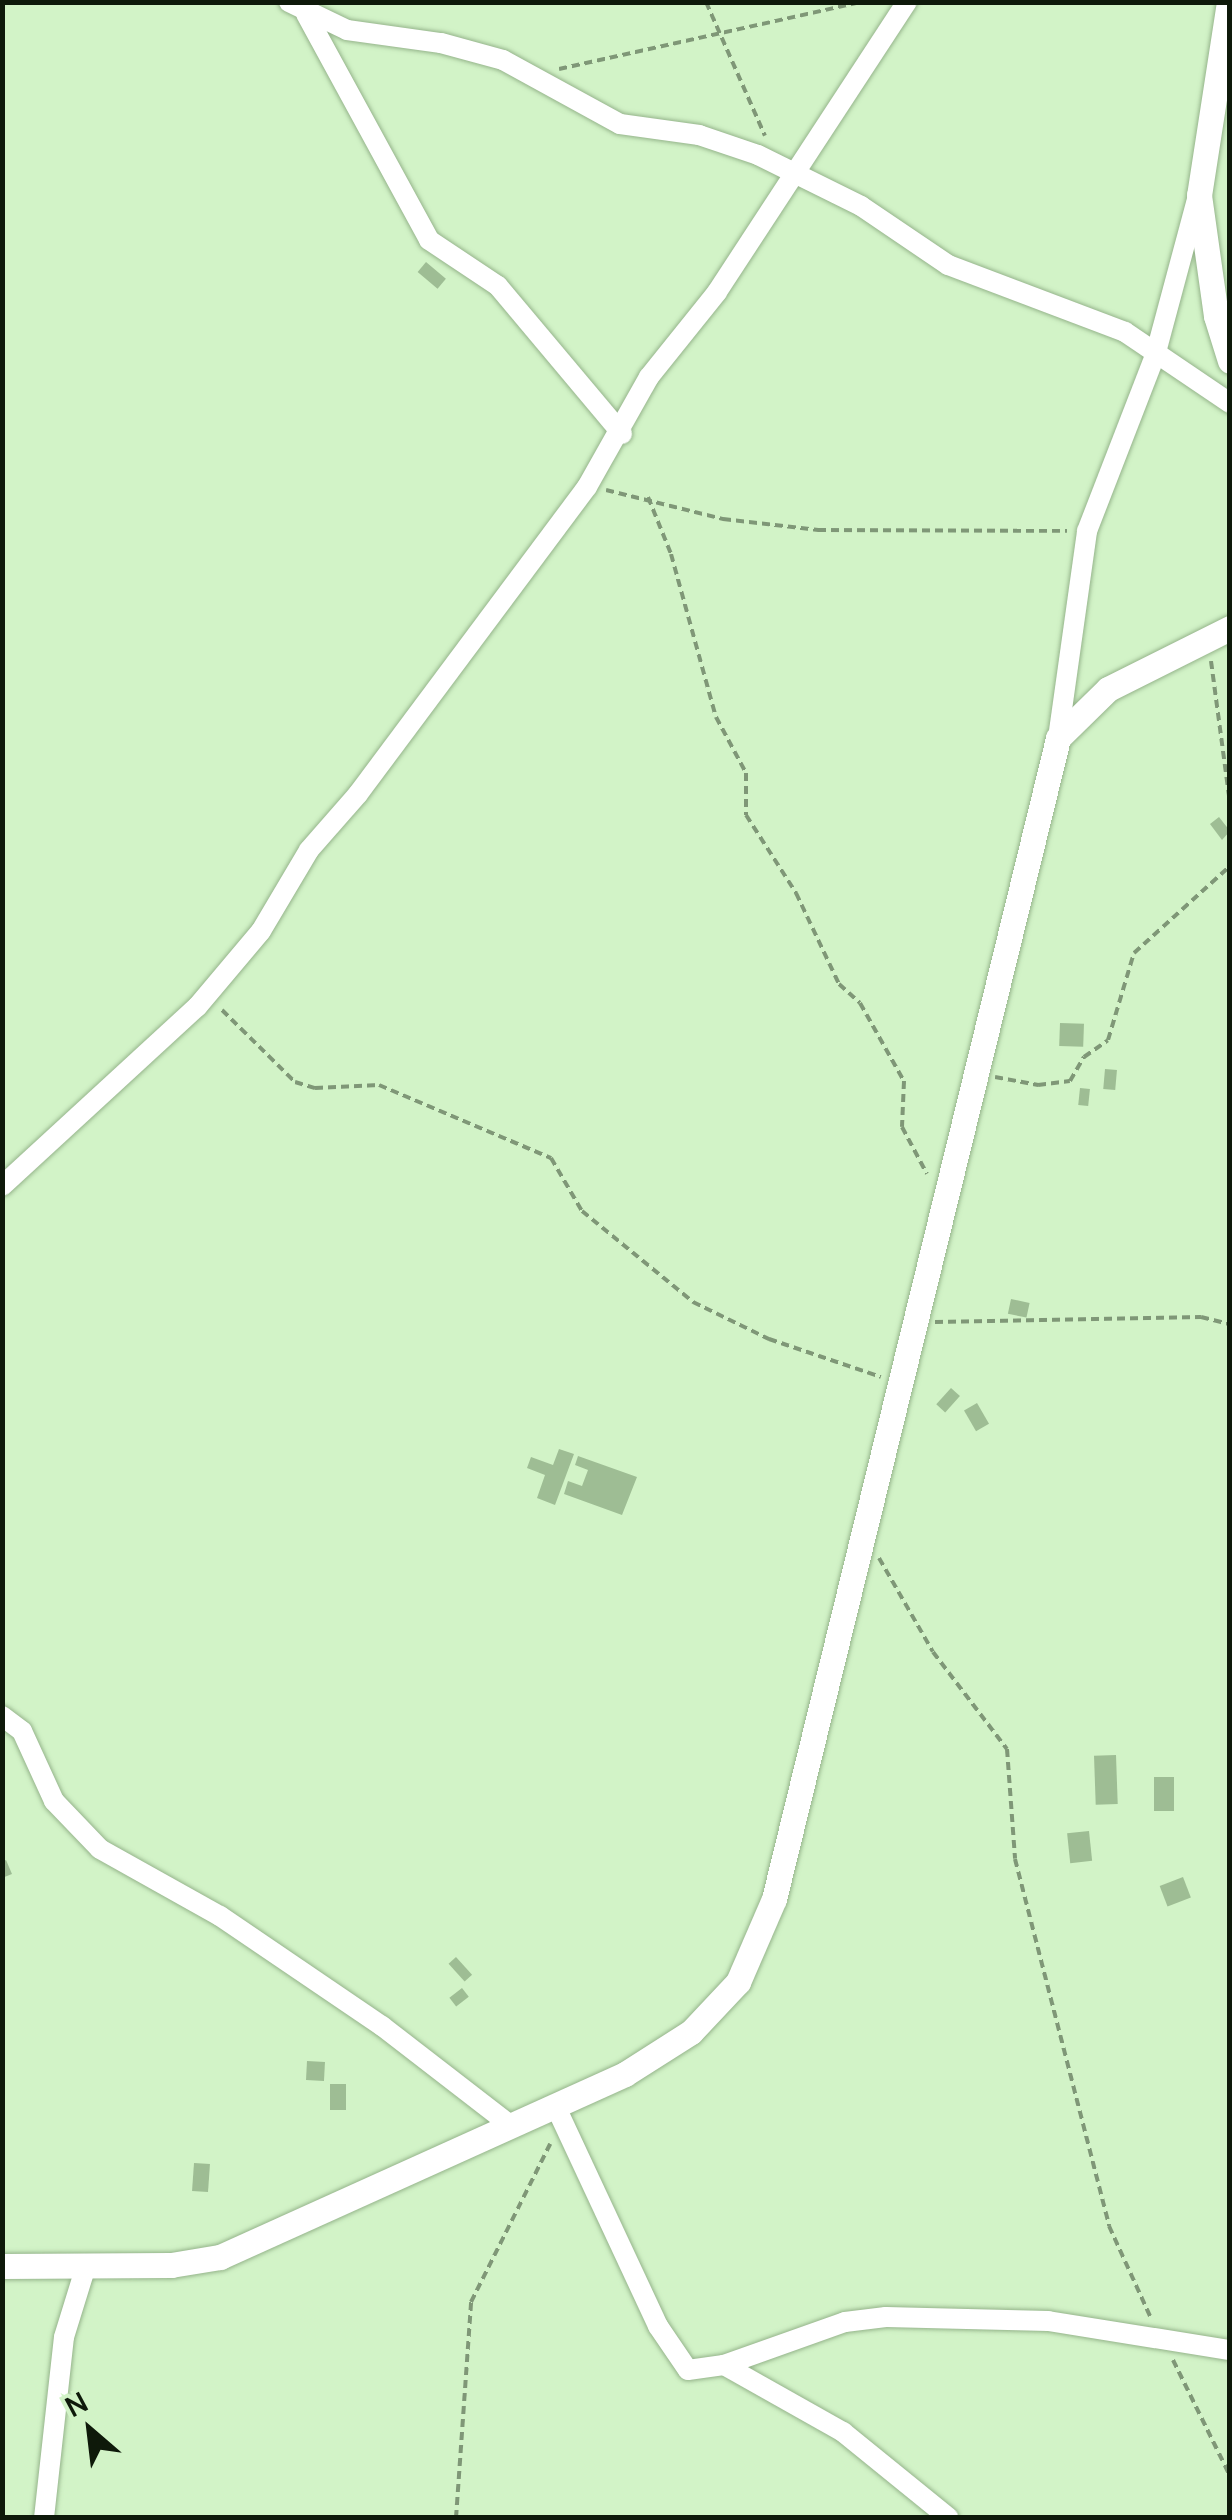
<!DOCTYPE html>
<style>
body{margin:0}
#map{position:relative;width:1232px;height:2520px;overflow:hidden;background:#d2f3c7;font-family:Manrope,sans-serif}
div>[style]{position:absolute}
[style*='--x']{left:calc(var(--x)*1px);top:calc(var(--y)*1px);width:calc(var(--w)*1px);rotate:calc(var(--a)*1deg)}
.building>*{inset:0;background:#9ebd94;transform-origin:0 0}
.path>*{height:4px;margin-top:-2px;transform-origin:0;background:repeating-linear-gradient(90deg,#7f9777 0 8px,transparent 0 13px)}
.roads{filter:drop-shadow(0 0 2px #95b48b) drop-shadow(0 0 2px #95b48b)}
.minor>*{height:20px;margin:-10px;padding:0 10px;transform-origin:10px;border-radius:10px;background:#fff}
.tertiary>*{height:25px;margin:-12.5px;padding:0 12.5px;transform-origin:12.5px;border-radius:12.5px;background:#fff}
span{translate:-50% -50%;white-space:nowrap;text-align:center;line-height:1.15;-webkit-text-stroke:8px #d2f3c7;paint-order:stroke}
.frame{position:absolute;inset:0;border:5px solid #0e190a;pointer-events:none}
.north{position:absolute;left:40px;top:2380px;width:100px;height:100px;-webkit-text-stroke:8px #d2f3c7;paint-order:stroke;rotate:332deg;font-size:28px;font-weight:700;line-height:40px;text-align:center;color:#0e190a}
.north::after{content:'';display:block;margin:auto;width:35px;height:45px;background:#0e190a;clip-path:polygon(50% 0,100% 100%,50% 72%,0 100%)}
</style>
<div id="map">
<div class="building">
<i style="left:426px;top:262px;width:26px;height:13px;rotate:40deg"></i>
<i style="clip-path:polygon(1219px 817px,1230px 831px,1222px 840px,1210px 824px)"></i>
<i style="left:1060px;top:1023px;width:24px;height:23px;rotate:2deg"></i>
<i style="left:1105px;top:1069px;width:12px;height:20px;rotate:5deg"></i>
<i style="left:1080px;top:1088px;width:10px;height:17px;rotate:6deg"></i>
<i style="left:1011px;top:1299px;width:19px;height:15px;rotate:12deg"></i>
<i style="left:951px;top:1388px;width:12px;height:22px;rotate:42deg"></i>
<i style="left:977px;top:1403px;width:24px;height:15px;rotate:60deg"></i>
<i style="clip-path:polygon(559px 1449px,574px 1454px,555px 1505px,537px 1498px,545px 1475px,527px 1468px,531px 1457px,553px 1465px)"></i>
<i style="clip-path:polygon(578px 1456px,637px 1477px,622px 1515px,564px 1494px,568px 1481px,582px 1486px,588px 1470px,575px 1465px)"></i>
<i style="left:1116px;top:1755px;width:49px;height:22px;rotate:88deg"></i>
<i style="left:1154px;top:1777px;width:20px;height:34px"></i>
<i style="left:1089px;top:1831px;width:30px;height:22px;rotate:84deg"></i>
<i style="clip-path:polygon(6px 1860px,12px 1874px,2px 1878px,2px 1862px)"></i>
<i style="left:1183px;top:1877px;width:22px;height:25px;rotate:69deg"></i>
<i style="left:456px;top:1957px;width:24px;height:10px;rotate:48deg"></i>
<i style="left:462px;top:1988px;width:11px;height:16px;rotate:52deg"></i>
<i style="left:307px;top:2061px;width:18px;height:19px;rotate:3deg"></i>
<i style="left:330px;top:2084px;width:16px;height:26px"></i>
<i style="left:194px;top:2163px;width:16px;height:28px;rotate:4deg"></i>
</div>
<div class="path">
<i style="--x:706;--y:2;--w:146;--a:66.2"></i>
<i style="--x:559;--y:69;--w:310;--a:-12.5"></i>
<i style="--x:606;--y:490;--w:121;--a:13.9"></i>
<i style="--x:723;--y:519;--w:96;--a:6.6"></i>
<i style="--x:818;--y:530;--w:249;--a:0.2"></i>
<i style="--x:648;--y:497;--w:61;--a:68"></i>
<i style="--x:671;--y:554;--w:169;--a:74.6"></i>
<i style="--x:716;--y:717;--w:64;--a:61.8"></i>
<i style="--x:746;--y:773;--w:42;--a:90"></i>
<i style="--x:746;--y:815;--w:93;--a:57.3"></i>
<i style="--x:796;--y:893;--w:101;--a:64.7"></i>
<i style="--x:839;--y:984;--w:28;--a:42"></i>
<i style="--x:860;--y:1003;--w:90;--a:60.6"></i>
<i style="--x:904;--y:1081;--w:46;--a:92.5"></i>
<i style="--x:902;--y:1127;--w:53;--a:62"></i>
<i style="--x:1211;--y:661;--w:143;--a:82.4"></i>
<i style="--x:222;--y:1010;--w:103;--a:44.6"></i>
<i style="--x:295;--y:1082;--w:21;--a:17"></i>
<i style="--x:315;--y:1088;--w:64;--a:-2.7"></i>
<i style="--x:379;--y:1085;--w:187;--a:23"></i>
<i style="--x:551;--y:1158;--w:61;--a:59.7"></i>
<i style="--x:582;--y:1211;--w:144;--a:39.3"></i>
<i style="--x:693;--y:1302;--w:85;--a:26"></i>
<i style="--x:769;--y:1339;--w:118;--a:18.7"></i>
<i style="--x:995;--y:1077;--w:44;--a:10.5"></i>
<i style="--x:1038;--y:1085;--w:32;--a:-7"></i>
<i style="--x:1070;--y:1081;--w:28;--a:-60"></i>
<i style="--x:1084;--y:1057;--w:29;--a:-35"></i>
<i style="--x:1108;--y:1040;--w:91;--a:-73.4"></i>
<i style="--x:1134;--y:953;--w:130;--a:-42.2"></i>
<i style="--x:935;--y:1322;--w:266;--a:-1.1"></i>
<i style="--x:1201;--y:1317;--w:30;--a:14"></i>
<i style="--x:879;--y:1558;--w:108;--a:60.1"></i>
<i style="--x:933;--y:1652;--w:122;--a:52.7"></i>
<i style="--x:1007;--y:1749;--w:110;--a:85.8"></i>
<i style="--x:1015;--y:1859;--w:379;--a:75.6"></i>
<i style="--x:1109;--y:2226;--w:99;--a:65.5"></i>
<i style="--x:1173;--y:2360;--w:129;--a:63.8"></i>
<i style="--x:456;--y:2518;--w:217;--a:-86"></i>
<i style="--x:471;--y:2302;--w:177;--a:-63.4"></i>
</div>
<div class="roads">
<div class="minor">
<i style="--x:289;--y:2;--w:64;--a:25.8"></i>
<i style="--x:347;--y:30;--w:95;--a:7.9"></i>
<i style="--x:441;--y:43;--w:64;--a:15.3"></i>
<i style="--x:503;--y:60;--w:133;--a:28.7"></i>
<i style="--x:620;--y:124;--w:80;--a:7.9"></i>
<i style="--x:699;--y:135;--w:62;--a:18.7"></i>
<i style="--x:758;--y:155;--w:115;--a:26.3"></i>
<i style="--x:861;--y:206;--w:105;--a:34.1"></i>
<i style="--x:948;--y:265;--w:189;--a:20.7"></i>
<i style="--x:1125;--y:332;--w:127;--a:34.1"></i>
<i style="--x:306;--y:14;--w:257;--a:61.4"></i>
<i style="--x:429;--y:240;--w:83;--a:33.7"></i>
<i style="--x:498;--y:286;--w:193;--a:50"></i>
<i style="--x:1058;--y:738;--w:209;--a:-82"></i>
<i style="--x:1087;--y:531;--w:188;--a:-68.8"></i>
<i style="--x:1155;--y:356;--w:166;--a:-75"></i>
<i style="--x:2;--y:1186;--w:265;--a:-42.6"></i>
<i style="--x:197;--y:1007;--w:99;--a:-49.9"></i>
<i style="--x:261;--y:931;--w:94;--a:-59.3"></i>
<i style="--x:309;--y:850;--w:74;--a:-48.8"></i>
<i style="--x:358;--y:794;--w:383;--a:-53.3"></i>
<i style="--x:587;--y:487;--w:126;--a:-60.6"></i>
<i style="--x:649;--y:377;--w:109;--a:-51.3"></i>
<i style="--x:717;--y:292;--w:347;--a:-56.8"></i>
<i style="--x:2;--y:1716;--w:25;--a:37"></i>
<i style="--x:22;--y:1731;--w:77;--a:65.4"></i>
<i style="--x:54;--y:1801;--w:66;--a:46.2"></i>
<i style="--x:100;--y:1849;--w:137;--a:29.2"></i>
<i style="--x:220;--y:1916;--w:196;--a:34.2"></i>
<i style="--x:382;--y:2026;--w:162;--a:37.7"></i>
<i style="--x:555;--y:2105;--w:244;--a:65"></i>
<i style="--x:658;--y:2326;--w:53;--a:55.7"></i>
<i style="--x:688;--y:2370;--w:36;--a:-8"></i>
<i style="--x:724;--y:2365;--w:128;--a:-19.6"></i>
<i style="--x:845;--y:2322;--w:41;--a:-7"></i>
<i style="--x:886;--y:2317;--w:162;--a:1.4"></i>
<i style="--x:1048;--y:2321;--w:184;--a:9.1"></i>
<i style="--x:724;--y:2365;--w:137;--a:29.4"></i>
<i style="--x:843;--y:2432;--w:136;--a:39.1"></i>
<i style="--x:44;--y:2518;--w:182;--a:-83.7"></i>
<i style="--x:64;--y:2337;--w:74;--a:-72.8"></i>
</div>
<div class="tertiary">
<i style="--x:1229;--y:2;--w:195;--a:98.8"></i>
<i style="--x:1199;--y:195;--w:122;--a:82"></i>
<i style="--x:1216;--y:316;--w:47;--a:72.7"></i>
<i style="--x:2;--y:2266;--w:169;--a:-0.3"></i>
<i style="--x:171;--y:2265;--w:50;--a:-9.3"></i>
<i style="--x:220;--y:2257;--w:444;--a:-24.3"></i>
<i style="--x:625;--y:2074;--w:78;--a:-32.5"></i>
<i style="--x:691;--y:2032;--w:69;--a:-46.8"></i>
<i style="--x:738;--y:1982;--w:90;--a:-66.6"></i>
<i style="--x:774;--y:1899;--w:1195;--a:-76.25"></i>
<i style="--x:1058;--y:738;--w:70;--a:-44.4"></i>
<i style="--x:1108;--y:689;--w:136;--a:-26.6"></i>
</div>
</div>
<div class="frame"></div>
<div class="north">N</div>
</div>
